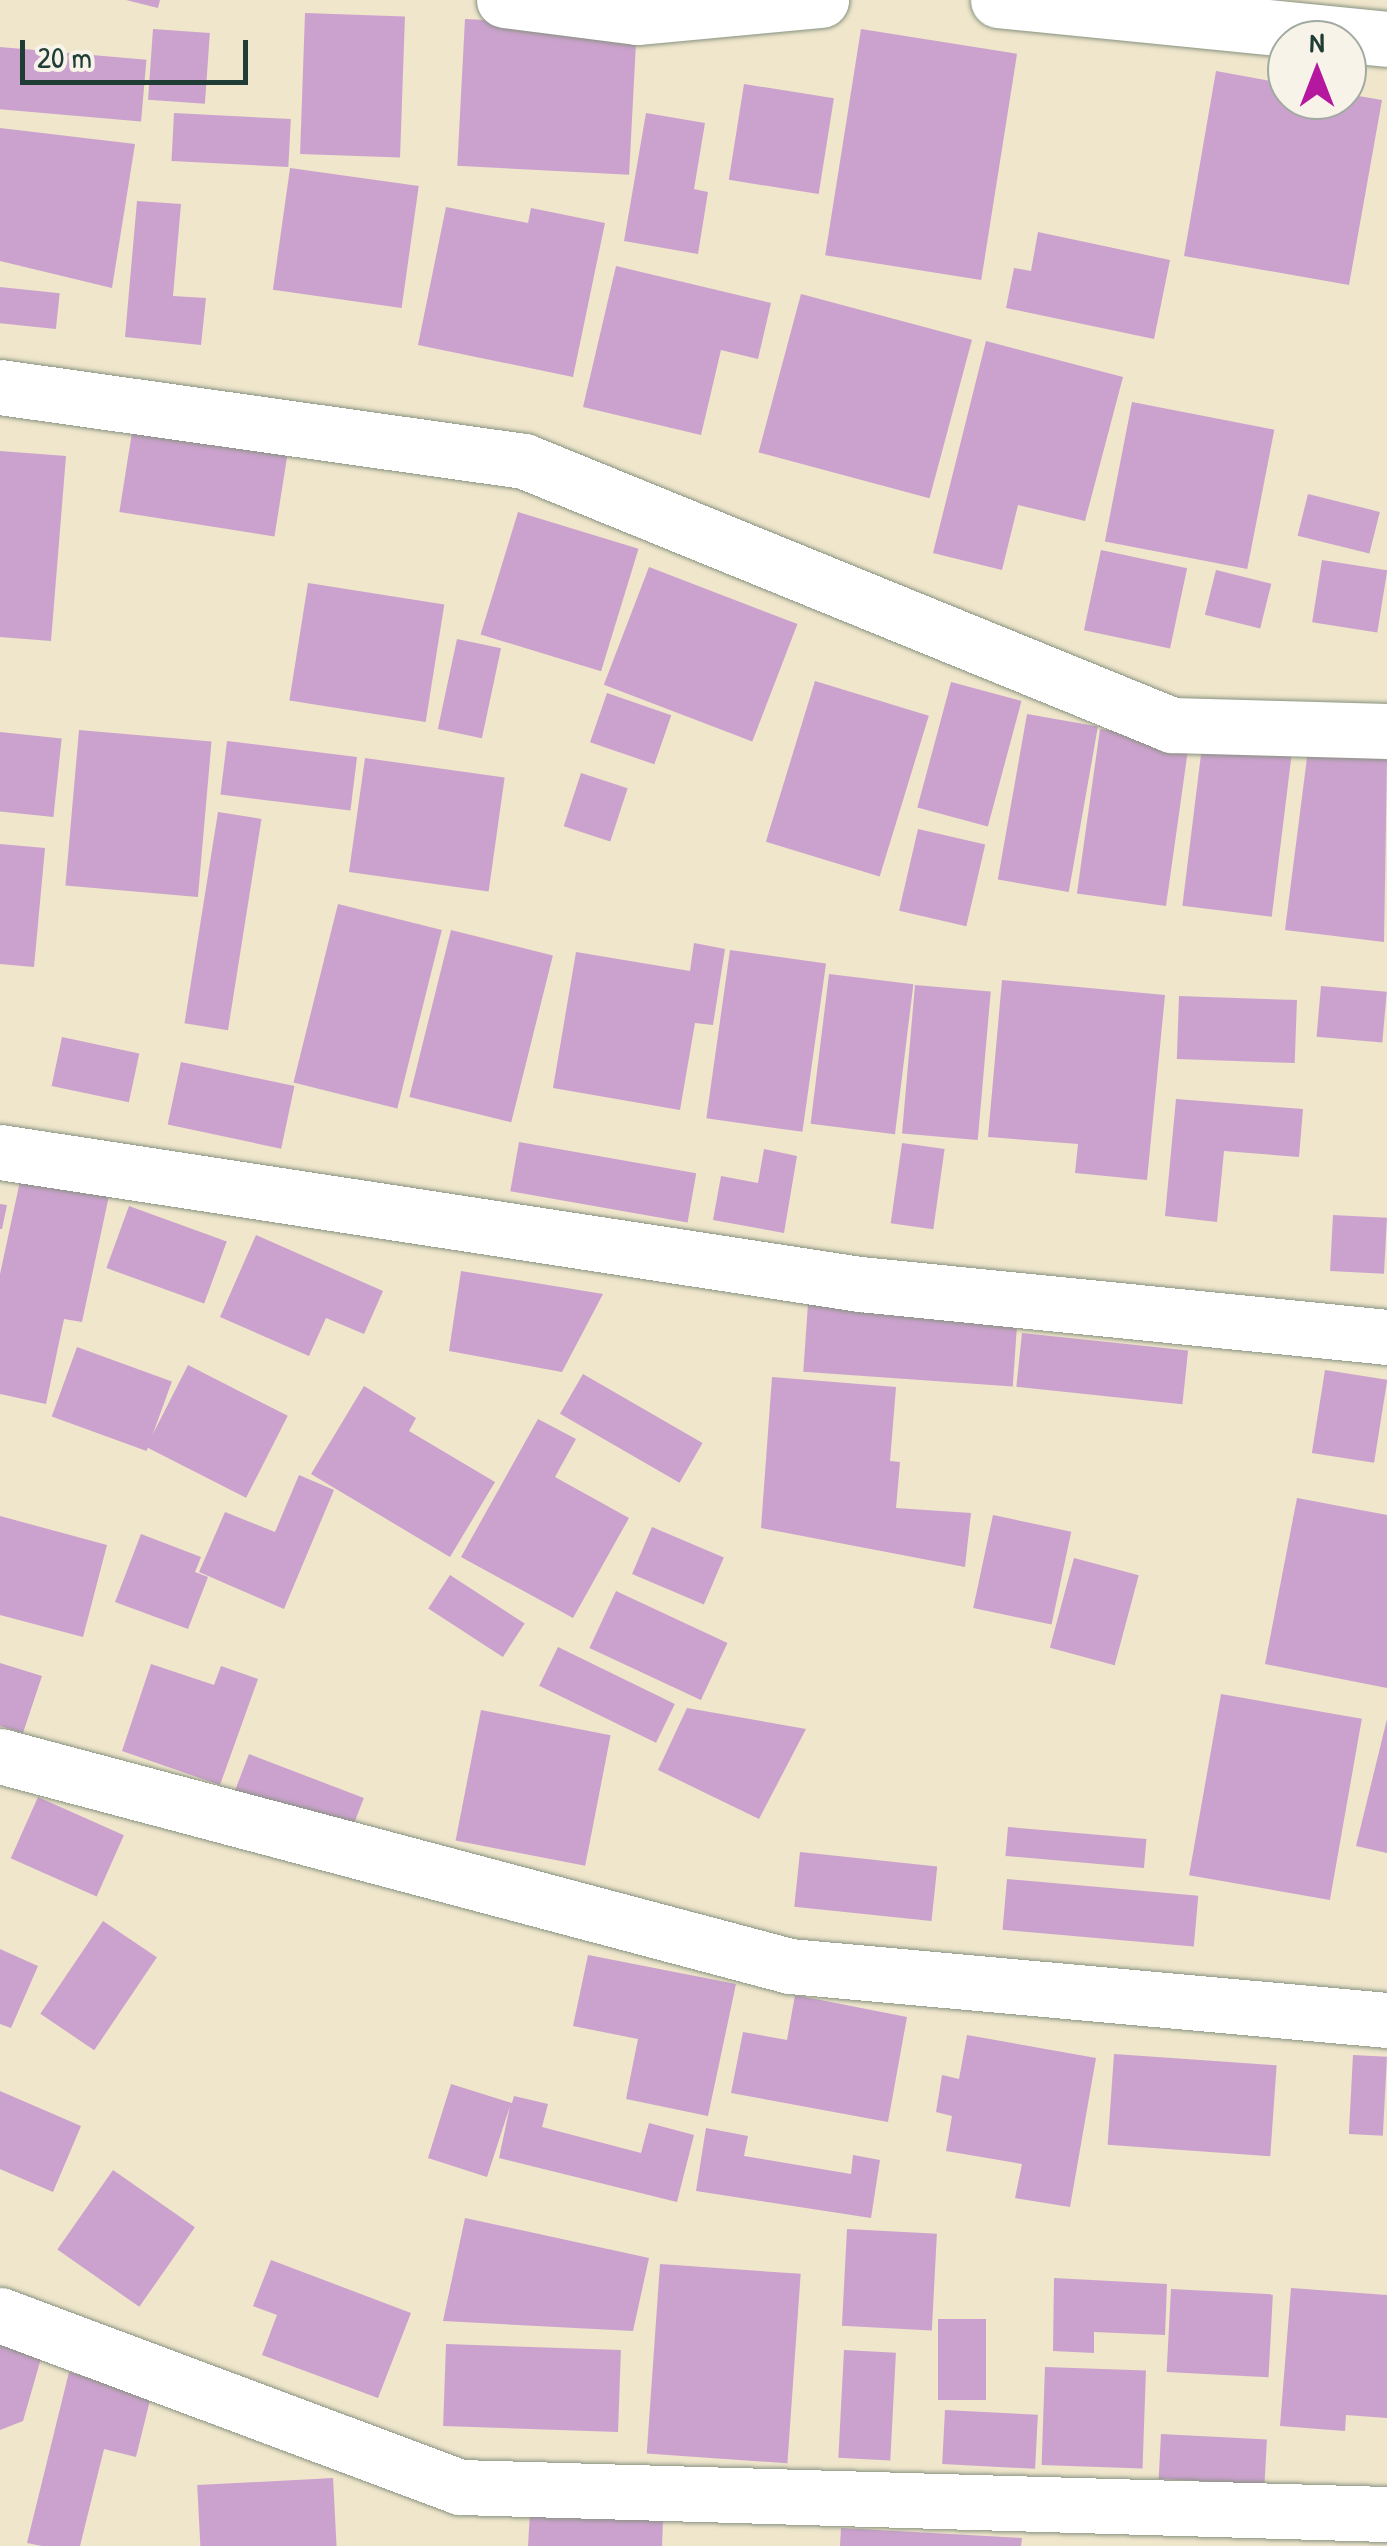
<!DOCTYPE html>
<style>
body{margin:0}
#map{position:relative;width:1387px;height:2546px;overflow:hidden;background:#efe6cb;font-family:"Patrick Hand",sans-serif}
div>[style]{position:absolute}
[style*='--x']{left:calc(var(--x)*1px);top:calc(var(--y)*1px);width:calc(var(--w)*1px);rotate:calc(var(--a)*1deg)}
.building>*{inset:0;background:#cba2cd;transform-origin:0 0}
.roads{filter:drop-shadow(0 0 2px #879280) drop-shadow(0 0 2px #879280)}
.minor>*{height:55px;margin:-27.5px;padding:0 27.5px;transform-origin:27.5px;border-radius:27.5px;background:#fff}
span{translate:-50% -50%;white-space:nowrap;text-align:center;line-height:1.15;-webkit-text-stroke:8px #f7f3e8;paint-order:stroke}
.north{position:absolute;left:1267px;top:20px;width:100px;height:100px;box-sizing:border-box;background:#f7f3e8;border:2px solid #a1aaa0;border-radius:50%;rotate:0deg;font-size:28px;font-weight:700;line-height:40px;text-align:center;color:#1f3d34}
.north::after{content:'';display:block;margin:auto;width:35px;height:45px;background:#b5179e;clip-path:polygon(50% 0,100% 100%,50% 72%,0 100%)}
.scale{position:absolute;left:20px;top:40px;width:228px;height:45px;box-sizing:border-box;border:5px solid #1f3d34;border-top:0;padding-left:12px;font-size:30px;line-height:35px;white-space:nowrap;color:#1f3d34;-webkit-text-stroke:8px #f7f3e8;paint-order:stroke}
</style>
<div id="map">
<div class="building">
<i style="clip-path:polygon(126px 0,160px 0,158px 8px)"></i>
<i style="left:305px;top:13px;width:100px;height:141px;rotate:2deg"></i>
<i style="left:465px;top:19px;width:172px;height:147px;rotate:3deg"></i>
<i style="left:153px;top:29px;width:57px;height:71px;rotate:4deg"></i>
<i style="left:861px;top:29px;width:158px;height:229px;rotate:9deg"></i>
<i style="left:0;top:47px;width:147px;height:62px;rotate:5deg"></i>
<i style="clip-path:polygon(1216px 71px,1287px 84px,1287px 100px,1347px 100px,1347px 94px,1382px 100px,1349px 285px,1184px 256px)"></i>
<i style="left:744px;top:84px;width:91px;height:97px;rotate:9deg"></i>
<i style="left:174px;top:113px;width:117px;height:48px;rotate:3deg"></i>
<i style="clip-path:polygon(646px 113px,705px 123px,694px 189px,708px 192px,698px 254px,624px 241px)"></i>
<i style="clip-path:polygon(0 128px,135px 144px,112px 288px,0 261px)"></i>
<i style="left:290px;top:168px;width:130px;height:123px;rotate:8deg"></i>
<i style="clip-path:polygon(137px 201px,181px 204px,173px 296px,206px 298px,201px 345px,125px 337px)"></i>
<i style="clip-path:polygon(446px 207px,528px 223px,531px 208px,605px 223px,573px 377px,418px 345px)"></i>
<i style="clip-path:polygon(1038px 232px,1170px 260px,1154px 339px,1006px 308px,1014px 268px,1031px 271px)"></i>
<i style="clip-path:polygon(616px 266px,771px 303px,758px 359px,721px 350px,701px 435px,583px 407px)"></i>
<i style="left:0;top:287px;width:60px;height:36px;rotate:6deg"></i>
<i style="left:801px;top:294px;width:177px;height:164px;rotate:15deg"></i>
<i style="clip-path:polygon(986px 341px,1123px 377px,1085px 521px,1018px 505px,1002px 570px,933px 553px)"></i>
<i style="left:1132px;top:402px;width:145px;height:142px;rotate:11deg"></i>
<i style="left:133px;top:426px;width:157px;height:87px;rotate:9deg"></i>
<i style="clip-path:polygon(0 451px,66px 456px,51px 641px,0 637px)"></i>
<i style="left:1308px;top:494px;width:74px;height:43px;rotate:14deg"></i>
<i style="left:518px;top:512px;width:126px;height:128px;rotate:17deg"></i>
<i style="left:1101px;top:550px;width:88px;height:82px;rotate:12deg"></i>
<i style="left:1322px;top:560px;width:66px;height:63px;rotate:9deg"></i>
<i style="left:649px;top:567px;width:159px;height:126px;rotate:21deg"></i>
<i style="left:1216px;top:570px;width:57px;height:46px;rotate:14deg"></i>
<i style="left:308px;top:583px;width:138px;height:119px;rotate:9deg"></i>
<i style="left:457px;top:639px;width:45px;height:92px;rotate:12deg"></i>
<i style="left:815px;top:681px;width:119px;height:168px;rotate:17deg"></i>
<i style="left:951px;top:682px;width:73px;height:130px;rotate:15deg"></i>
<i style="left:607px;top:693px;width:68px;height:52px;rotate:19deg"></i>
<i style="left:1027px;top:714px;width:72px;height:168px;rotate:10deg"></i>
<i style="left:1100px;top:729px;width:90px;height:166px;rotate:8deg"></i>
<i style="left:79px;top:730px;width:133px;height:156px;rotate:5deg"></i>
<i style="left:0;top:732px;width:62px;height:79px;rotate:6deg"></i>
<i style="left:1203px;top:738px;width:90px;height:169px;rotate:7deg"></i>
<i style="left:227px;top:741px;width:131px;height:54px;rotate:7deg"></i>
<i style="clip-path:polygon(1308px 750px,1387px 760px,1384px 942px,1285px 930px)"></i>
<i style="left:365px;top:758px;width:141px;height:115px;rotate:8deg"></i>
<i style="left:581px;top:773px;width:49px;height:56px;rotate:18deg"></i>
<i style="left:218px;top:812px;width:44px;height:214px;rotate:9deg"></i>
<i style="left:918px;top:829px;width:69px;height:84px;rotate:13deg"></i>
<i style="clip-path:polygon(0 844px,45px 848px,34px 967px,0 964px)"></i>
<i style="left:338px;top:904px;width:107px;height:184px;rotate:14deg"></i>
<i style="left:451px;top:930px;width:105px;height:172px;rotate:14deg"></i>
<i style="clip-path:polygon(694px 943px,725px 949px,713px 1025px,695px 1023px,680px 1110px,553px 1088px,576px 952px,690px 971px)"></i>
<i style="left:730px;top:950px;width:97px;height:170px;rotate:8deg"></i>
<i style="left:829px;top:974px;width:85px;height:151px;rotate:7deg"></i>
<i style="clip-path:polygon(1002px 980px,1165px 995px,1147px 1180px,1075px 1173px,1078px 1144px,988px 1137px)"></i>
<i style="left:915px;top:985px;width:76px;height:149px;rotate:5deg"></i>
<i style="left:1321px;top:986px;width:66px;height:51px;rotate:5deg"></i>
<i style="left:1179px;top:996px;width:118px;height:63px;rotate:2deg"></i>
<i style="left:62px;top:1037px;width:79px;height:50px;rotate:12deg"></i>
<i style="left:181px;top:1062px;width:116px;height:64px;rotate:12deg"></i>
<i style="clip-path:polygon(1176px 1099px,1303px 1109px,1299px 1157px,1224px 1151px,1217px 1222px,1165px 1216px)"></i>
<i style="left:519px;top:1142px;width:180px;height:50px;rotate:10deg"></i>
<i style="left:902px;top:1143px;width:43px;height:81px;rotate:8deg"></i>
<i style="clip-path:polygon(764px 1149px,797px 1156px,784px 1233px,713px 1220px,721px 1176px,758px 1183px)"></i>
<i style="clip-path:polygon(22px 1172px,110px 1191px,82px 1322px,64px 1319px,46px 1404px,0 1394px,0 1274px)"></i>
<i style="clip-path:polygon(0 1204px,7px 1205px,2px 1229px,0 1229px)"></i>
<i style="left:129px;top:1206px;width:104px;height:66px;rotate:20deg"></i>
<i style="left:1333px;top:1215px;width:54px;height:56px;rotate:3deg"></i>
<i style="clip-path:polygon(256px 1235px,383px 1291px,364px 1334px,326px 1318px,309px 1356px,220px 1317px)"></i>
<i style="clip-path:polygon(461px 1271px,603px 1294px,562px 1372px,449px 1351px)"></i>
<i style="left:808px;top:1304px;width:210px;height:68px;rotate:4deg"></i>
<i style="left:1022px;top:1333px;width:167px;height:54px;rotate:6deg"></i>
<i style="left:77px;top:1347px;width:101px;height:74px;rotate:20deg"></i>
<i style="left:188px;top:1365px;width:112px;height:92px;rotate:27deg"></i>
<i style="left:1325px;top:1370px;width:63px;height:84px;rotate:9deg"></i>
<i style="left:583px;top:1374px;width:138px;height:46px;rotate:30deg"></i>
<i style="clip-path:polygon(772px 1377px,896px 1387px,890px 1461px,900px 1462px,896px 1508px,971px 1513px,965px 1567px,761px 1528px)"></i>
<i style="clip-path:polygon(364px 1386px,416px 1418px,409px 1431px,495px 1482px,450px 1557px,311px 1474px)"></i>
<i style="clip-path:polygon(538px 1419px,576px 1439px,555px 1477px,629px 1518px,573px 1618px,461px 1557px)"></i>
<i style="clip-path:polygon(299px 1475px,334px 1490px,284px 1609px,199px 1572px,225px 1512px,275px 1532px)"></i>
<i style="clip-path:polygon(1297px 1498px,1387px 1515px,1387px 1688px,1265px 1664px)"></i>
<i style="left:993px;top:1515px;width:80px;height:95px;rotate:12deg"></i>
<i style="clip-path:polygon(0 1516px,107px 1545px,83px 1637px,0 1615px)"></i>
<i style="left:652px;top:1527px;width:78px;height:51px;rotate:23deg"></i>
<i style="clip-path:polygon(141px 1534px,201px 1557px,195px 1572px,208px 1577px,188px 1629px,115px 1602px)"></i>
<i style="left:1074px;top:1558px;width:67px;height:93px;rotate:15deg"></i>
<i style="left:450px;top:1575px;width:89px;height:40px;rotate:33deg"></i>
<i style="left:616px;top:1591px;width:123px;height:63px;rotate:25deg"></i>
<i style="left:558px;top:1647px;width:130px;height:43px;rotate:26deg"></i>
<i style="clip-path:polygon(0 1663px,42px 1676px,23px 1733px,0 1726px)"></i>
<i style="clip-path:polygon(151px 1664px,214px 1685px,221px 1666px,258px 1679px,220px 1785px,122px 1751px)"></i>
<i style="left:1221px;top:1694px;width:143px;height:184px;rotate:10deg"></i>
<i style="clip-path:polygon(687px 1708px,806px 1729px,759px 1819px,658px 1770px)"></i>
<i style="left:481px;top:1710px;width:132px;height:133px;rotate:11deg"></i>
<i style="clip-path:polygon(1387px 1719px,1387px 1853px,1356px 1846px)"></i>
<i style="left:249px;top:1754px;width:123px;height:43px;rotate:21deg"></i>
<i style="left:38px;top:1797px;width:94px;height:67px;rotate:24deg"></i>
<i style="left:1008px;top:1827px;width:139px;height:29px;rotate:5deg"></i>
<i style="left:800px;top:1852px;width:138px;height:55px;rotate:6deg"></i>
<i style="left:1007px;top:1879px;width:192px;height:51px;rotate:5deg"></i>
<i style="left:103px;top:1921px;width:65px;height:112px;rotate:34deg"></i>
<i style="clip-path:polygon(0 1949px,38px 1966px,11px 2028px,0 2024px)"></i>
<i style="clip-path:polygon(588px 1955px,736px 1984px,708px 2116px,626px 2099px,638px 2039px,573px 2026px)"></i>
<i style="clip-path:polygon(795px 1995px,907px 2017px,888px 2122px,731px 2093px,743px 2032px,787px 2040px)"></i>
<i style="clip-path:polygon(967px 2035px,1096px 2058px,1070px 2207px,1015px 2198px,1022px 2164px,946px 2151px,952px 2116px,936px 2112px,942px 2075px,959px 2079px)"></i>
<i style="left:1114px;top:2054px;width:163px;height:91px;rotate:4deg"></i>
<i style="left:1353px;top:2055px;width:34px;height:79px;rotate:3deg"></i>
<i style="clip-path:polygon(451px 2084px,512px 2103px,514px 2096px,548px 2104px,542px 2127px,641px 2153px,649px 2123px,694px 2135px,677px 2202px,499px 2158px,510px 2106px,487px 2177px,428px 2158px)"></i>
<i style="clip-path:polygon(0 2091px,81px 2126px,53px 2192px,0 2169px)"></i>
<i style="clip-path:polygon(706px 2128px,748px 2136px,744px 2156px,851px 2174px,853px 2155px,880px 2160px,871px 2218px,696px 2191px)"></i>
<i style="left:113px;top:2170px;width:100px;height:97px;rotate:35deg"></i>
<i style="clip-path:polygon(465px 2218px,649px 2258px,633px 2331px,443px 2321px)"></i>
<i style="left:847px;top:2229px;width:90px;height:97px;rotate:3deg"></i>
<i style="clip-path:polygon(271px 2260px,411px 2313px,378px 2398px,262px 2355px,277px 2315px,253px 2306px)"></i>
<i style="left:660px;top:2264px;width:141px;height:190px;rotate:4deg"></i>
<i style="clip-path:polygon(1054px 2278px,1167px 2284px,1165px 2335px,1094px 2332px,1094px 2353px,1053px 2351px)"></i>
<i style="clip-path:polygon(1291px 2288px,1387px 2295px,1387px 2418px,1346px 2415px,1345px 2431px,1280px 2426px)"></i>
<i style="left:1171px;top:2289px;width:102px;height:83px;rotate:3deg"></i>
<i style="left:938px;top:2319px;width:48px;height:81px"></i>
<i style="clip-path:polygon(0 2335px,44px 2348px,23px 2421px,0 2430px)"></i>
<i style="left:446px;top:2344px;width:175px;height:82px;rotate:2deg"></i>
<i style="left:844px;top:2350px;width:52px;height:108px;rotate:3deg"></i>
<i style="left:1045px;top:2367px;width:101px;height:98px;rotate:2deg"></i>
<i style="clip-path:polygon(69px 2372px,152px 2392px,136px 2457px,104px 2449px,80px 2546px,42px 2546px,27px 2543px)"></i>
<i style="left:945px;top:2410px;width:93px;height:54px;rotate:3deg"></i>
<i style="left:1161px;top:2434px;width:106px;height:45px;rotate:3deg"></i>
<i style="left:333px;top:2478px;width:68px;height:136px;rotate:87deg"></i>
<i style="clip-path:polygon(530px 2512px,663px 2521px,662px 2546px,528px 2546px)"></i>
<i style="clip-path:polygon(841px 2528px,1022px 2538px,1021px 2546px,840px 2546px)"></i>
</div>
<div class="roads">
<div class="minor">
<i style="--x:504;--y:0;--w:134;--a:7.3"></i>
<i style="--x:637;--y:17;--w:185;--a:-5.3"></i>
<i style="--x:998;--y:0;--w:391;--a:5.7"></i>
<i style="--x:0;--y:387;--w:529;--a:8.04"></i>
<i style="--x:524;--y:461;--w:700;--a:22.17"></i>
<i style="--x:1172;--y:725;--w:215;--a:1.6"></i>
<i style="--x:0;--y:1152;--w:870;--a:8.73"></i>
<i style="--x:860;--y:1284;--w:530;--a:5.74"></i>
<i style="--x:0;--y:1756;--w:817;--a:14.89"></i>
<i style="--x:790;--y:1966;--w:599;--a:5.17"></i>
<i style="--x:0;--y:2315;--w:491;--a:20.5"></i>
<i style="--x:460;--y:2487;--w:927;--a:1.67"></i>
</div>
</div>
<div class="north">N</div>
<div class="scale">20 m</div>
</div>
